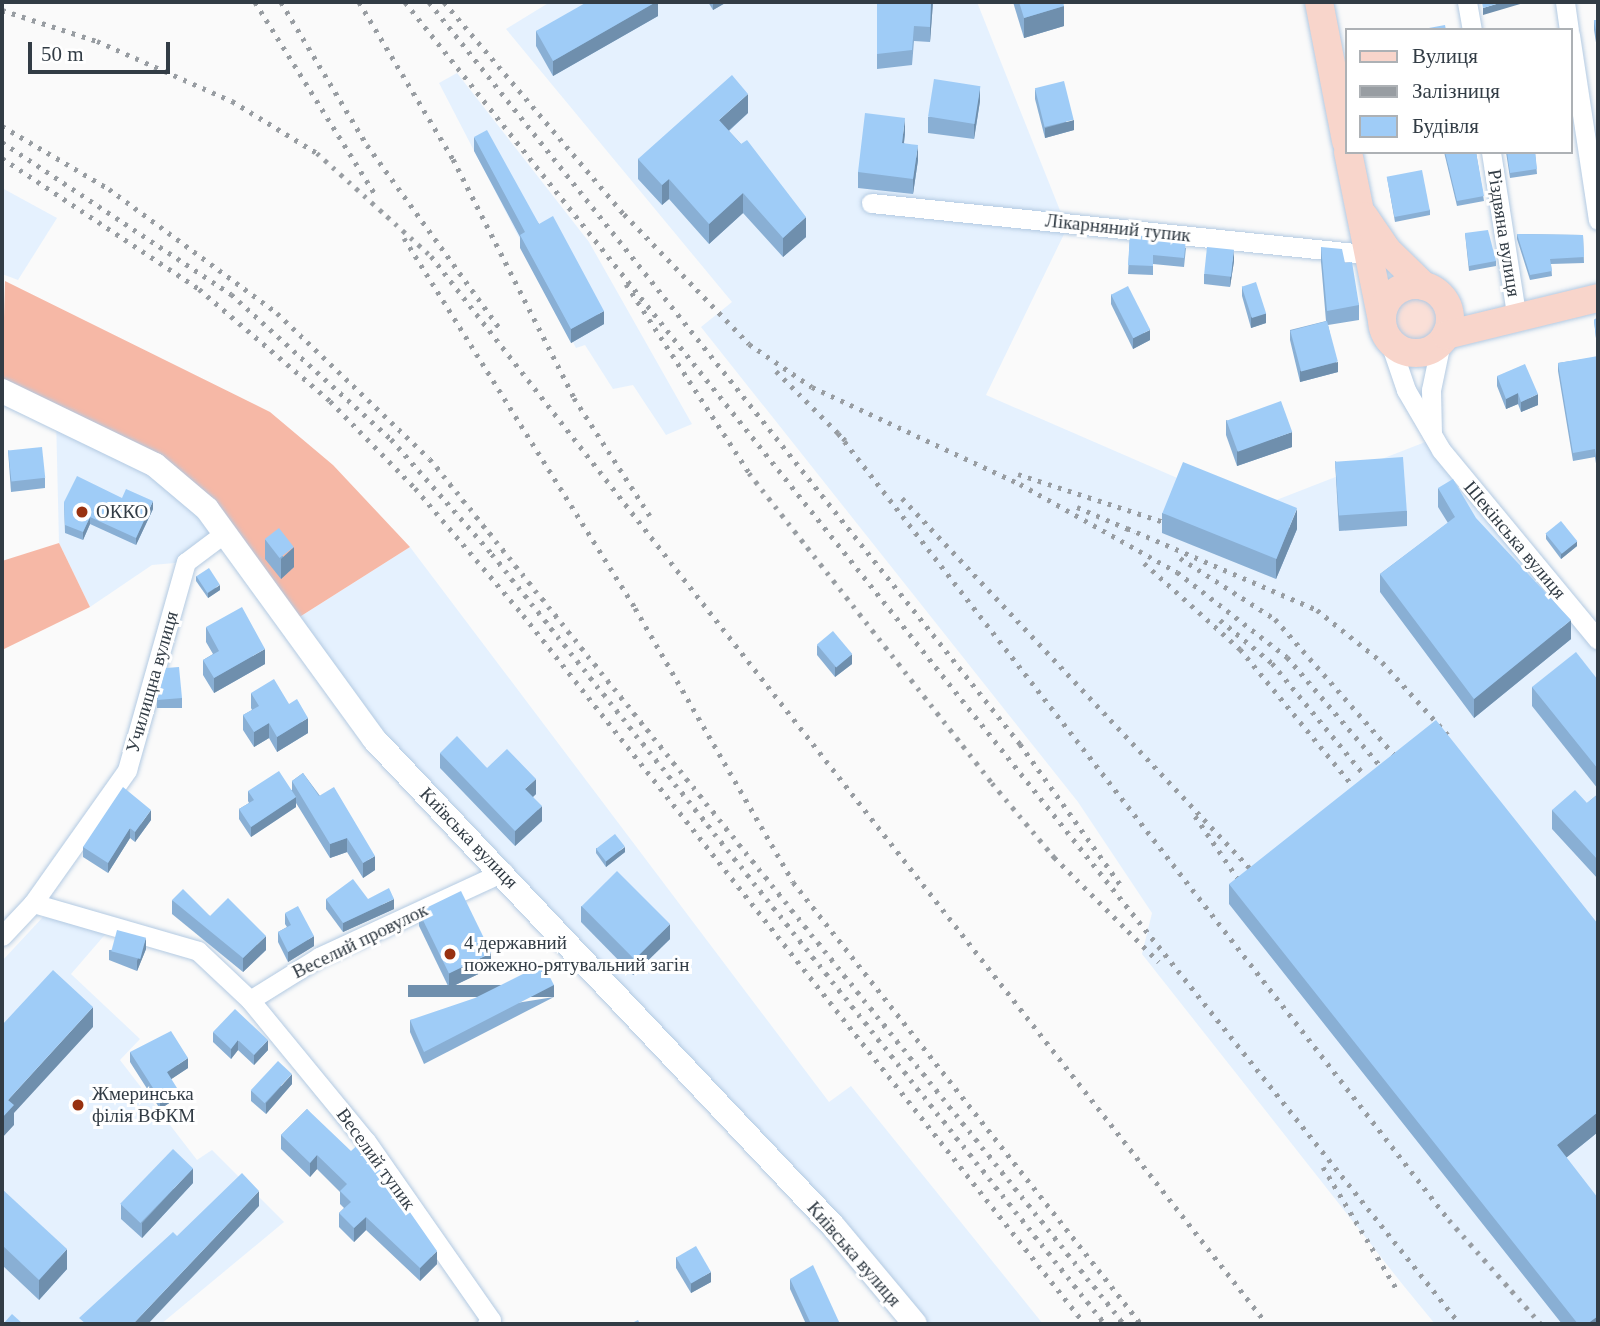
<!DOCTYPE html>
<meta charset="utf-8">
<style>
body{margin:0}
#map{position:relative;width:1600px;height:1326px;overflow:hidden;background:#fafafa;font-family:Georgia,serif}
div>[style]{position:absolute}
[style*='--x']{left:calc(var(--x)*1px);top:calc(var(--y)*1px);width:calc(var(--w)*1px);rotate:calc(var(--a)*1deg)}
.built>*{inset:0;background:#e5f1fe}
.green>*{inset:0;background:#fadfd7}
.round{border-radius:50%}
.forest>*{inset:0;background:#f6b8a6}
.roads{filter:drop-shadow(0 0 2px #b3cae2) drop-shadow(0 0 2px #b3cae2)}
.minor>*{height:19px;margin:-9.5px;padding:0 9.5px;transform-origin:9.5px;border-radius:9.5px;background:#fff}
.tertiary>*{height:24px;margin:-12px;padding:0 12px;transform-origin:12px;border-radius:12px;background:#fff}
.secondary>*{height:28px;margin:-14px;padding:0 14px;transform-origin:14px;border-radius:14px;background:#f8d5cb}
.secondary>.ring{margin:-14px;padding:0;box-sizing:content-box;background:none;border:28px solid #f8d5cb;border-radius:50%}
.rail>*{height:5px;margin-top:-2.5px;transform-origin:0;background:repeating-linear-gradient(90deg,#989da2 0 3.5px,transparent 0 10.5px)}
.wall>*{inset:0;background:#89afd4;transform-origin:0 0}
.shaded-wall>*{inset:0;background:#6f8fad;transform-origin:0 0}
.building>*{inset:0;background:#9fccf7;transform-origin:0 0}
.dots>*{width:19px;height:19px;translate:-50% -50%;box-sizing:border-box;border:4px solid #fff;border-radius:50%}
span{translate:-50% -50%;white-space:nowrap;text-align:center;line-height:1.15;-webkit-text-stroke:6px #fff;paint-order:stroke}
.street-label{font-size:19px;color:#323c45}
.poi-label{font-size:19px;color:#323c45}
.left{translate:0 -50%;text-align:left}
.frame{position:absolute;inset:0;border:4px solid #323c45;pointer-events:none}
.legend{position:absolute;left:1345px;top:28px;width:228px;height:126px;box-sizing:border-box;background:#fff;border:2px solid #adb1b5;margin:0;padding:9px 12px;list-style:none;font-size:21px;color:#323c45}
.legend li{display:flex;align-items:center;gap:14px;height:35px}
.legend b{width:35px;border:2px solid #adb1b5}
.scale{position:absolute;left:28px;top:42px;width:142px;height:32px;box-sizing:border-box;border:4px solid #323c45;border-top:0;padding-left:9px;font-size:21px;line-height:24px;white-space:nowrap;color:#323c45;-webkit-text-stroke:5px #fff;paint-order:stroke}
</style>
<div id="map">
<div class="built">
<i style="clip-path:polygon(550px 2px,977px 2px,1067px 228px,986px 395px,1251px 510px,1433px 439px,1598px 640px,1598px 1324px,1435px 1324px,1403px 1285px,1142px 954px,1152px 913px,1078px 802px,701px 327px,732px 302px,506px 29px)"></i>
<i style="clip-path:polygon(457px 73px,589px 242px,692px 424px,666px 435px,633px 385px,613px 389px,585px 345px,576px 348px,439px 83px)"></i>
<i style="clip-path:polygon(2px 188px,57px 218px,18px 280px,2px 274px)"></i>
<i style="clip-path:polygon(56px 417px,123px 448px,226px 532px,186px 562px,152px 565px,90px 607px,59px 543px)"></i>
<i style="clip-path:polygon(410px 547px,829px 1102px,851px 1086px,1043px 1324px,915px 1324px,503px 872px,290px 623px)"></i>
<i style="clip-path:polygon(43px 917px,109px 930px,71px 974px,140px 1039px,120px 1060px,197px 1160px,212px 1150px,284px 1222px,161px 1324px,2px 1324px,2px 961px)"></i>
</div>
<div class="green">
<i class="round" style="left:1393px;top:296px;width:46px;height:46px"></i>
</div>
<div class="forest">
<i style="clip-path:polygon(5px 281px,270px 412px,333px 465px,410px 547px,290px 623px,207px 509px,2px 391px)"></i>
<i style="clip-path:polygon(59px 543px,90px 607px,2px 650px,2px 561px)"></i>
</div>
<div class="roads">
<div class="minor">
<i style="--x:1467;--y:2;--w:28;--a:80"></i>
<i style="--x:1565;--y:2;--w:28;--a:82"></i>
<i style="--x:1570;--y:35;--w:187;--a:81.4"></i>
<i style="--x:1491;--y:152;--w:164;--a:81.2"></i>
<i style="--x:871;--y:203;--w:498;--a:5.9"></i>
<i style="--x:1388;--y:337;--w:56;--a:71.2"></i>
<i style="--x:1406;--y:390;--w:69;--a:59.7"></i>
<i style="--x:1441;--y:450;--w:246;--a:50.4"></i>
<i style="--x:1432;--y:434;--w:44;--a:-91.3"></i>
<i style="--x:1431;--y:390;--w:49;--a:-78.2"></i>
<i style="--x:33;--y:903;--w:172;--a:16.2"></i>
<i style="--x:198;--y:951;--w:71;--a:43.3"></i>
<i style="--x:250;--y:1000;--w:183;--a:50.6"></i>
<i style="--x:366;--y:1141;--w:218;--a:55.1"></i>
<i style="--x:491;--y:1320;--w:6;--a:135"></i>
<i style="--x:2;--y:936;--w:45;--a:-46.8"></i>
<i style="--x:33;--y:903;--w:163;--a:-54.7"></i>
<i style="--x:127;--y:770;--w:216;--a:-74.2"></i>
<i style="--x:186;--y:562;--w:50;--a:-36.9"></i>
<i style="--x:250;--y:1000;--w:81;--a:-31.9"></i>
<i style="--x:319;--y:957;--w:203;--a:-24.8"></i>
</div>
<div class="tertiary">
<i style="--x:2;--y:391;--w:170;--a:25.8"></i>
<i style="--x:155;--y:465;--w:68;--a:40.2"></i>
<i style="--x:207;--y:509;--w:284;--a:54"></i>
<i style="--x:374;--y:739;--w:671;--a:46.69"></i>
<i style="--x:834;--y:1227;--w:126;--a:50.1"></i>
</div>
<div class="secondary">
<i style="--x:1319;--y:2;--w:142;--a:79"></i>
<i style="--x:1348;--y:152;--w:172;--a:78.6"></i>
<i style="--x:1364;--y:216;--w:41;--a:55.9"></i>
<i style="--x:1387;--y:250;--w:52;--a:44.2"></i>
<i class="ring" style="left:1382px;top:285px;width:40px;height:40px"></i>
<i style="--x:1446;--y:335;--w:156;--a:-13.7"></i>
</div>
</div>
<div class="rail">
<i style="--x:255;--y:2;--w:230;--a:58"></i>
<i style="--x:281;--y:2;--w:167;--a:59"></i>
<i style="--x:367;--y:145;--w:228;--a:54.1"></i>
<i style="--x:359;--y:2;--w:183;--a:59.1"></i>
<i style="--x:453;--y:159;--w:268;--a:63.1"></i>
<i style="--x:574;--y:398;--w:140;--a:57.2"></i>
<i style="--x:405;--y:2;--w:1691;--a:51.41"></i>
<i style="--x:429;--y:2;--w:949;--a:51.46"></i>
<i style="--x:1020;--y:744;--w:172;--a:54.5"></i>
<i style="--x:444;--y:2;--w:278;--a:49.7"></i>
<i style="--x:624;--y:214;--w:180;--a:46.1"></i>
<i style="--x:749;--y:344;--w:76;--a:34.3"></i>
<i style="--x:812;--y:387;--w:230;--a:25"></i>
<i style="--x:1020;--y:484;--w:180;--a:29.3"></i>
<i style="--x:1177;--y:572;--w:139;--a:37.7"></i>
<i style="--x:1287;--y:657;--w:157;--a:49.4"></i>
<i style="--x:2;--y:10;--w:100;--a:18.1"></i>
<i style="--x:97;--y:41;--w:148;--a:24"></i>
<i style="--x:232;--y:101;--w:100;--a:31.5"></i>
<i style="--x:317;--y:153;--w:154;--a:42.1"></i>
<i style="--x:431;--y:256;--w:1356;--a:51.95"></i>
<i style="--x:2;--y:126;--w:124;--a:30.5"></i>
<i style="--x:109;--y:189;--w:209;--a:36.4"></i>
<i style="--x:277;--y:313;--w:211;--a:43.7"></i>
<i style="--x:430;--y:459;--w:1109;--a:51.26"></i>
<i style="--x:2;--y:142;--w:275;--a:33.6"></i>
<i style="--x:231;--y:294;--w:216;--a:42.2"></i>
<i style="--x:391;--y:439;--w:153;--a:48.7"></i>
<i style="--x:492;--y:554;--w:984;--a:51.48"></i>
<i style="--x:2;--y:158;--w:237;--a:33.6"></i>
<i style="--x:199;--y:289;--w:172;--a:40.5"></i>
<i style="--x:330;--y:401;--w:122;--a:45.7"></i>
<i style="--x:415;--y:488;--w:167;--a:49.6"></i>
<i style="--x:523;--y:615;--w:905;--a:51.6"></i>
<i style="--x:404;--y:238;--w:436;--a:58"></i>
<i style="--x:635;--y:608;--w:316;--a:60"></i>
<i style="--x:793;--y:882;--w:563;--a:51.79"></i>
<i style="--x:626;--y:284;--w:225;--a:56.9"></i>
<i style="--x:749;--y:473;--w:394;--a:51.9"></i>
<i style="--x:992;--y:783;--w:97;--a:50"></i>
<i style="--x:1054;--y:857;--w:148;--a:45"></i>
<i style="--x:776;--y:371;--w:98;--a:45"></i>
<i style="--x:838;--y:433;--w:996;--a:52.18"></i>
<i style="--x:1449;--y:1220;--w:139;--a:48.5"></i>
<i style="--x:1018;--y:474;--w:157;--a:18.2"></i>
<i style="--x:902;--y:498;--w:523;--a:46.78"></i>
<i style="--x:1077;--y:507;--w:63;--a:23.3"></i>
<i style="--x:1127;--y:528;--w:207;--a:23.3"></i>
<i style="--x:1317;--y:610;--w:83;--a:38.7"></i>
<i style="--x:1382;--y:662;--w:98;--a:47.9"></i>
<i style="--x:1180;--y:558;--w:113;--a:32.7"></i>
<i style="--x:1275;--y:619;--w:196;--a:48.7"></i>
<i style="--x:1144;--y:563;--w:129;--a:41.9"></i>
<i style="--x:1240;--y:649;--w:193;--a:50.5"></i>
<i style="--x:1220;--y:620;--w:67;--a:39.6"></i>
<i style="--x:1272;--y:663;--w:162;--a:50.5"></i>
<i style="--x:1195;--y:816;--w:88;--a:55.6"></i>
<i style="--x:1323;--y:1167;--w:141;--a:58.9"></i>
</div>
<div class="wall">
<i style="clip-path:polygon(658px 2px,658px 16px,553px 76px,536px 46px,536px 31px)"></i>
<i style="clip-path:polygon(708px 2px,727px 2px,713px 10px)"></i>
<i style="clip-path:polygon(933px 2px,930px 42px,914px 41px,912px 65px,877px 69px,877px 3px,897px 4px)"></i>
<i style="clip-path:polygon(1013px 2px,1063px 2px,1064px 26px,1024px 38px)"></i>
<i style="clip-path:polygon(1594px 20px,1598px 20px,1598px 55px,1594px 30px)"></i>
<i style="clip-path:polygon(1035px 89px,1074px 130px,1045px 138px,1035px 99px)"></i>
<i style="clip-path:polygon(980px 101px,974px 139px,928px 133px,928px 117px)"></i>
<i style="clip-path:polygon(748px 113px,729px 131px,741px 144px,806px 237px,783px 257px,743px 213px,709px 244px,669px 199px,662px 205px,638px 179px,638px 159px)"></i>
<i style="clip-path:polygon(905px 133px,904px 143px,918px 160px,913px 194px,858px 188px,858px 172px)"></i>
<i style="clip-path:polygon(474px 137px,539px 224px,604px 324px,571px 343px,520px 248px,520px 237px,474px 151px)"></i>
<i style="clip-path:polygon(1444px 152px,1476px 152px,1484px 201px,1457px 206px)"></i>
<i style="clip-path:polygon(1506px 152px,1535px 152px,1537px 174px,1510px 178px)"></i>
<i style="clip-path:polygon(1387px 177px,1430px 210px,1430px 215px,1395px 222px)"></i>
<i style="clip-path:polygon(1465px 233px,1496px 261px,1496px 266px,1469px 271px)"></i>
<i style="clip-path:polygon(1517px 234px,1583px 235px,1584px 263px,1551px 264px,1552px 276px,1530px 280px,1517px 239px)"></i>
<i style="clip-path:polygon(1130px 235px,1186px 248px,1184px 267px,1153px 264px,1153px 275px,1128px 274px)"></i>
<i style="clip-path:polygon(1321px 247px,1345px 263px,1359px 305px,1359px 320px,1328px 325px,1338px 372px,1300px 382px,1290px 340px,1290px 330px,1326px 321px,1321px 262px)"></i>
<i style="clip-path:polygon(1234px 261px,1230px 287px,1204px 284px,1204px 274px)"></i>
<i style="clip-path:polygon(1242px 286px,1266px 323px,1251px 328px,1242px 296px)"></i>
<i style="clip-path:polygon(1111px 294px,1150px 340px,1133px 349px,1111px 304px)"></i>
<i style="clip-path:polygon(1598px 317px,1598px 470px,1597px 470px,1595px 457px,1573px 461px,1558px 371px,1558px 363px,1598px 357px,1594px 320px)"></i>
<i style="clip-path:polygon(1497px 376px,1538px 405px,1521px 412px,1518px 404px,1506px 409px,1497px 386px)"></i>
<i style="clip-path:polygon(1226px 420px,1292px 447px,1237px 466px,1226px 435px)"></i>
<i style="clip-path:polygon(8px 450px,45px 478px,45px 488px,11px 492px)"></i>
<i style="clip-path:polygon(1335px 461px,1407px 511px,1407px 526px,1339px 531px)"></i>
<i style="clip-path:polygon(1438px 488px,1571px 639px,1474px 718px,1380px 592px,1380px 574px,1448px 523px,1438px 507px)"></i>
<i style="clip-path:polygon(122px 498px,153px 509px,136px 545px,90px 524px,83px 540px,65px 533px,64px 502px)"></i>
<i style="clip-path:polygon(1162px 513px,1297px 529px,1276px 579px,1162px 533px)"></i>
<i style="clip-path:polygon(1546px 534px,1577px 546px,1561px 559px,1546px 539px)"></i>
<i style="clip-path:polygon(265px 539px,294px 567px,281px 579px,265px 559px)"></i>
<i style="clip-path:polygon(196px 576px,220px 590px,208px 598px,196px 581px)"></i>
<i style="clip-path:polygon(206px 627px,265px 664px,214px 693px,203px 675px,203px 660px,213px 654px,206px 642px)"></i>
<i style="clip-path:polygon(817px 645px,852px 664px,835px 677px,817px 655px)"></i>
<i style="clip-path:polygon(1598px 680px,1598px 789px,1532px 706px,1532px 687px)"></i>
<i style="clip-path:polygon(251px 693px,289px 704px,308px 733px,277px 752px,269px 738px,254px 747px,243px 730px,243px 715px,252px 710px,251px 708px)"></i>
<i style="left:182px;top:698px;width:10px;height:25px;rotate:90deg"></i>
<i style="clip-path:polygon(440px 753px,487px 768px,536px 794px,533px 797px,542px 821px,515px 846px,440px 768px)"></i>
<i style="clip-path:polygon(303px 773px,375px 870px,363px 878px,347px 852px,330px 858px,296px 803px,296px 807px,251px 837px,239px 819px,239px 809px,249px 803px,248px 801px,248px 791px,292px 790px,292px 781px)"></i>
<i style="clip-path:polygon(1598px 794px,1598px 879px,1552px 829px,1552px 810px,1587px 803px)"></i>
<i style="clip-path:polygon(151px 820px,135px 842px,130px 838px,108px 873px,83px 857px,83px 847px)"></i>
<i style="clip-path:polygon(596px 848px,625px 852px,606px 867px,596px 853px)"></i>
<i style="clip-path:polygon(1229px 884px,1598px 924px,1598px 1132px,1566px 1158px,1598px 1324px,1562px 1324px,1229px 904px)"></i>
<i style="clip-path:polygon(326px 899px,368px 899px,394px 909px,343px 932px,326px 909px)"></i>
<i style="clip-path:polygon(172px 900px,210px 916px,266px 950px,243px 972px,172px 914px)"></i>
<i style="clip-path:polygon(581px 906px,670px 939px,633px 975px,581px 922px)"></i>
<i style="clip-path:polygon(419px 911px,491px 968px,449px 988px,419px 926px)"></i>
<i style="clip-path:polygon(285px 913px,314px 946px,288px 962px,278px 942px,278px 932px,287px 927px,285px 924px)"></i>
<i style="clip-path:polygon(146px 949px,137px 971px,109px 960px,109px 950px)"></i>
<i style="clip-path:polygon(554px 997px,424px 1064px,410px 1032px,410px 1020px)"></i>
<i style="clip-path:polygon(213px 1032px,268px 1050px,254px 1065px,238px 1050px,231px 1059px,213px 1042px)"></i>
<i style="clip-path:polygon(130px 1052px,188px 1068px,171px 1079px,177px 1098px,160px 1109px,130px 1062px)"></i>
<i style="clip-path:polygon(292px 1084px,266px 1114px,251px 1101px,251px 1091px)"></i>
<i style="clip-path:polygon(307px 1109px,437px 1264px,420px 1281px,366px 1230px,354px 1242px,339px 1227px,339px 1213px,344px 1208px,340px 1204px,340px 1192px,317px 1169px,310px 1177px,281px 1149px,281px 1135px)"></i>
<i style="clip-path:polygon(193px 1183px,142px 1238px,121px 1219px,121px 1204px)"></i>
<i style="clip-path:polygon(2px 1189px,67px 1269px,39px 1300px,2px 1265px)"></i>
<i style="clip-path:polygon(676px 1257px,711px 1282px,691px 1293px,676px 1268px)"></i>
<i style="clip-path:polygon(790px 1279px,840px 1324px,806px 1324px,790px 1289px)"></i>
</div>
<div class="shaded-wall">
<i style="clip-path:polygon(656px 2px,658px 2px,658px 16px,553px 76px,553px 61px)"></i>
<i style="clip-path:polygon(713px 2px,727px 2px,713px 10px)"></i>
<i style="clip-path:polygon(931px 2px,933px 2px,930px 42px,930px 27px)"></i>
<i style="clip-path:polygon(1503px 2px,1527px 2px,1483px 15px,1483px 8px)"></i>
<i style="clip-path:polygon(1064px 6px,1064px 26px,1024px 38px,1024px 18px)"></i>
<i style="clip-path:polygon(980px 86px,980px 101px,974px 139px,974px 124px)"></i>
<i style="clip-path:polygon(748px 94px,748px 113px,719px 139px,719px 120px)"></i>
<i style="clip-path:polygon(905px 118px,905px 133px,902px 158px,902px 143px)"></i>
<i style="clip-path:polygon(1074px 120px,1074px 130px,1045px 138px,1045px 128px)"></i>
<i style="clip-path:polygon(918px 145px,918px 160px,913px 194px,913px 179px)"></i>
<i style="clip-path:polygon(669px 179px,669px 199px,662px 205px,662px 185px)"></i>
<i style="clip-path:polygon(743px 193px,743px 213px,709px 244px,709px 224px)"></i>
<i style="clip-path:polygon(806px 217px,806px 237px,783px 257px,783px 238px)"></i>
<i style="clip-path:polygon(1234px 250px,1234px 261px,1230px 287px,1230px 277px)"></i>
<i style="clip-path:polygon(604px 311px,604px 324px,571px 343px,571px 329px)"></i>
<i style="clip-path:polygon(1266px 313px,1266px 323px,1251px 328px,1251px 317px)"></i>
<i style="clip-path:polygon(1150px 330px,1150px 340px,1133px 349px,1133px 338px)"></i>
<i style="clip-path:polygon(1338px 362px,1338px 372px,1300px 382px,1300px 371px)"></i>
<i style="clip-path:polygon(1518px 393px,1518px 404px,1506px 409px,1506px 399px)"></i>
<i style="clip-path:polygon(1538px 394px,1538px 405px,1521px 412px,1521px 402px)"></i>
<i style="clip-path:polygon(1292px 432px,1292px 447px,1237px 466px,1237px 451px)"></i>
<i style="clip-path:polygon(153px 501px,153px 509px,136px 545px,136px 538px)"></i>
<i style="clip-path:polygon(1297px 509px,1297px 529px,1276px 579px,1276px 559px)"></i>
<i style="clip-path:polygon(90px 517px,90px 524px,83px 540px,83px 532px)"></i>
<i style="clip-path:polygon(1577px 541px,1577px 546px,1561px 559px,1561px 554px)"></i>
<i style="clip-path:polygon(294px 547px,294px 567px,281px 579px,281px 559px)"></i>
<i style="clip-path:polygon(220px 585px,220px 590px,208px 598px,208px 593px)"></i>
<i style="clip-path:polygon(1571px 620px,1571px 639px,1474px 718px,1474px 699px)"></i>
<i style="clip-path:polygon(265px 649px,265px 664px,214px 693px,214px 678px)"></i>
<i style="clip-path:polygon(852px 654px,852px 664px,835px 677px,835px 667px)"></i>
<i style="clip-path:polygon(308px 718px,308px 733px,277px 752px,277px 737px)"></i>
<i style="clip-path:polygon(269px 723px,269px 738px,254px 747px,254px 732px)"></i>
<i style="clip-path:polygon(536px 779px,536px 794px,525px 804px,525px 789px)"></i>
<i style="clip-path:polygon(296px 797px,296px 807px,251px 837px,251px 827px)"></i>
<i style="clip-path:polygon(542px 806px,542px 821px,515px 846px,515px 831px)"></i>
<i style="clip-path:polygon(151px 810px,151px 820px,135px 842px,135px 832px)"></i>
<i style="clip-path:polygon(130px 828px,130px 838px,108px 873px,108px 863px)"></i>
<i style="clip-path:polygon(347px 838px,347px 852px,330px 858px,330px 844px)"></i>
<i style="clip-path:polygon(625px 847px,625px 852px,606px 867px,606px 861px)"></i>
<i style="clip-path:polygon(375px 856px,375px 870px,363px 878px,363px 863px)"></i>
<i style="clip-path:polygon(394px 899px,394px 909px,343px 932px,343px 923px)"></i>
<i style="clip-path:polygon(670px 924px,670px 939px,633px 975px,633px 960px)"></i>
<i style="clip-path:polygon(266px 936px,266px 950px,243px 972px,243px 958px)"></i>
<i style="clip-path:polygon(314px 936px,314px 946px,288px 962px,288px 952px)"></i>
<i style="clip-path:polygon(146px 938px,146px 949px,137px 971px,137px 961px)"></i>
<i style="clip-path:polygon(491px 953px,491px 968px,449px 988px,449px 973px)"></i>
<i style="left:554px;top:985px;width:12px;height:146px;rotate:90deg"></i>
<i style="clip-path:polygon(93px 1007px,93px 1027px,14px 1113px,14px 1125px,2px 1138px,2px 1118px,8px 1100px)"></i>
<i style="clip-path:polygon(238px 1040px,238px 1050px,231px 1059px,231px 1049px)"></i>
<i style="clip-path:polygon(268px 1040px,268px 1050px,254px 1065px,254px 1055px)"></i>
<i style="clip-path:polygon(188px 1058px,188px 1068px,167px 1082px,167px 1072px)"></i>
<i style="clip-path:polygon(292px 1074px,292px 1084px,266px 1114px,266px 1103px)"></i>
<i style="clip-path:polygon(177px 1088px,177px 1098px,160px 1109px,160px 1099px)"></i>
<i style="clip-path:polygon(1598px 1112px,1598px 1132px,1557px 1165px,1557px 1145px)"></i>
<i style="clip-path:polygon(317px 1155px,317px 1169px,310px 1177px,310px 1163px)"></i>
<i style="clip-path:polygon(193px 1168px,193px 1183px,142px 1238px,142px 1223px)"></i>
<i style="clip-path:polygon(259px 1191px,259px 1206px,148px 1324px,133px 1324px)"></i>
<i style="clip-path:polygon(366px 1217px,366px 1230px,354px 1242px,354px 1228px)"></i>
<i style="clip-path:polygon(67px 1249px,67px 1269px,39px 1300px,39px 1280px)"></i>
<i style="clip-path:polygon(437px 1251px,437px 1264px,420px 1281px,420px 1268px)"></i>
<i style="clip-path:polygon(711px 1272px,711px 1282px,691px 1293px,691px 1283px)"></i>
<i style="clip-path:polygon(1598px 1316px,1598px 1324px,1587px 1324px)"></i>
</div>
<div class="building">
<i style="clip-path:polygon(587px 2px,656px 2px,553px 61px,536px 31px)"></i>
<i style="clip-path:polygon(897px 2px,931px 2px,930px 27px,914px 26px,912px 50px,877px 54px,877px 3px,897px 4px)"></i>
<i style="clip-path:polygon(1019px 2px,1063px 2px,1064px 6px,1024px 18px)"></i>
<i style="clip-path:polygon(1482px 2px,1503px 2px,1483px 8px)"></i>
<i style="clip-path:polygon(1594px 20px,1598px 20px,1598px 45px)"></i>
<i style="clip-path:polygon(1445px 25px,1446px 30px,1418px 30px)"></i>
<i style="clip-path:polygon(732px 75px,748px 94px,719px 120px,741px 144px,747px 140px,806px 217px,783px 238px,743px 193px,709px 224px,669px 179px,662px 185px,638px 159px)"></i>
<i style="left:934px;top:79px;width:47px;height:38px;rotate:9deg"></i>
<i style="left:1064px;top:81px;width:40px;height:30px;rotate:76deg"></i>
<i style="clip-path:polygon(865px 113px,905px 118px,902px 143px,918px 145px,913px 179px,858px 172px)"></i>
<i style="clip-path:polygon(487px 130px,539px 224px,553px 216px,604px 311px,571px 329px,520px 235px,525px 232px,474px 137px)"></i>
<i style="clip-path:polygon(1445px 152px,1476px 152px,1484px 196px,1457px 201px)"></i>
<i style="clip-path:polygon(1507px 152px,1535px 152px,1537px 169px,1510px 173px)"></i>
<i style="left:1422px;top:170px;width:41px;height:36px;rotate:79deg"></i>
<i style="clip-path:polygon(1488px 230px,1496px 261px,1469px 266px,1465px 233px)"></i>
<i style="clip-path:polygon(1517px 234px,1583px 235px,1584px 257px,1550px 259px,1552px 271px,1530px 275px)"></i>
<i style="clip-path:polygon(1130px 235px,1186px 239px,1184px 258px,1153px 255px,1153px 266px,1128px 265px)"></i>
<i style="left:1207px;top:247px;width:27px;height:27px;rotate:6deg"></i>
<i style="clip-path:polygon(1321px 247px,1342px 249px,1345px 263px,1352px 262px,1359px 305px,1327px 311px)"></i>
<i style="left:1256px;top:282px;width:33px;height:15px;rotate:72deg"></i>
<i style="left:1128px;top:286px;width:49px;height:19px;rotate:63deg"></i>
<i style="clip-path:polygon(1598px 317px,1598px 355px,1594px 320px)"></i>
<i style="left:1327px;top:321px;width:42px;height:38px;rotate:75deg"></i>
<i style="clip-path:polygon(1598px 356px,1598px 386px,1597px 386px,1598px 392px,1598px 462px,1597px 462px,1595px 449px,1573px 453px,1558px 363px)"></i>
<i style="clip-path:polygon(1525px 364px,1538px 394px,1521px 402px,1518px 393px,1506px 399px,1497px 376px)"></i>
<i style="left:1281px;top:401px;width:33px;height:58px;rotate:70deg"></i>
<i style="left:42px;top:447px;width:31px;height:34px;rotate:84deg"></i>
<i style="left:1403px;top:457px;width:54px;height:68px;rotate:86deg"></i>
<i style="left:1183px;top:462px;width:123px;height:55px;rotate:22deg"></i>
<i style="clip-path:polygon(77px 476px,122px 498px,126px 489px,153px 501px,136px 538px,90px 517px,83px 532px,65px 525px,64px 502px)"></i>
<i style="clip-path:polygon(1453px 479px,1476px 518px,1571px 620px,1474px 699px,1380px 574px,1455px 517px,1438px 488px)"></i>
<i style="left:1561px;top:521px;width:26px;height:20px;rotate:51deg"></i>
<i style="left:279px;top:528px;width:24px;height:18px;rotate:52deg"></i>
<i style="left:209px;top:568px;width:20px;height:15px;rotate:57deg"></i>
<i style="clip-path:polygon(242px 607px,265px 649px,214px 678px,203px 660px,219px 651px,206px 627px)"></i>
<i style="left:833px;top:631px;width:30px;height:21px;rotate:50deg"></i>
<i style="clip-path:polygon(1576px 652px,1598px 680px,1598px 769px,1532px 687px)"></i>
<i style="clip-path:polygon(179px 667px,182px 698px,157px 700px,166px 668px)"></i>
<i style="clip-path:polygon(274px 679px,289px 704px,297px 699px,308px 718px,277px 737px,269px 723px,254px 732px,243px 715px,259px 706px,251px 693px)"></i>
<i style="clip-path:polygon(1436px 720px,1598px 924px,1598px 1112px,1557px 1145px,1598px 1198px,1598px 1316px,1587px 1324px,1578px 1324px,1229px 884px)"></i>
<i style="clip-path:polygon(457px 736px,487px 768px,507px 749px,536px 779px,525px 789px,542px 806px,515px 831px,440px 753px)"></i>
<i style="clip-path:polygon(279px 771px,296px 797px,251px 827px,239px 809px,254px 800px,248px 791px)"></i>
<i style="clip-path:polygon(303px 773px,319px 796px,334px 787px,375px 856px,363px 863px,347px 838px,330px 844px,292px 781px)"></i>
<i style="clip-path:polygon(123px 787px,151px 810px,135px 832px,130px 828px,108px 863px,83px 847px)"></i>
<i style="clip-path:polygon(1575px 790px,1587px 803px,1598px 794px,1598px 860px,1552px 810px)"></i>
<i style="left:615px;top:834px;width:16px;height:24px;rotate:52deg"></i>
<i style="left:617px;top:871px;width:75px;height:50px;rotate:45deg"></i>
<i style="clip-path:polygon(353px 879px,368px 899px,389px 888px,394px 899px,343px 923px,326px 899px)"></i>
<i style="clip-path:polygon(183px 889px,210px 916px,228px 898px,266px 936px,243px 958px,172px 900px)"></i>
<i style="left:461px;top:891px;width:69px;height:47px;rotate:64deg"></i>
<i style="clip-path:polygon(298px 906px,314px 936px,288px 952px,278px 932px,291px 925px,285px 913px)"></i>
<i style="left:117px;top:930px;width:30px;height:22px;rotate:15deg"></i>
<i style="clip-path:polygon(543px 964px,554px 985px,424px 1052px,410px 1020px,475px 998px)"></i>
<i style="clip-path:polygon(53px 970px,93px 1007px,8px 1100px,14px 1105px,2px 1118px,2px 1025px)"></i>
<i style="clip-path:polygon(235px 1009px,268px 1040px,254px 1055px,238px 1040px,231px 1049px,213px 1032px)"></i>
<i style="clip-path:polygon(171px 1031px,188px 1058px,167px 1072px,177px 1088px,160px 1099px,130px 1052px)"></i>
<i style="left:278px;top:1061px;width:19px;height:40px;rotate:43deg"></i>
<i style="clip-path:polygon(307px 1109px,351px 1151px,361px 1142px,437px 1251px,420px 1268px,366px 1217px,354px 1228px,339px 1213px,351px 1202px,340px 1191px,347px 1184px,317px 1155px,310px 1163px,281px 1135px)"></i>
<i style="left:173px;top:1149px;width:28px;height:76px;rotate:44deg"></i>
<i style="clip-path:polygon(242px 1173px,259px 1191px,133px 1324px,86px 1324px,79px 1318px,173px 1232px,177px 1236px)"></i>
<i style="clip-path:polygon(2px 1189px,67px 1249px,39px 1280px,2px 1245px)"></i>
<i style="left:696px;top:1246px;width:30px;height:23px;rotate:60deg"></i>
<i style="clip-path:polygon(813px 1265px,840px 1324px,811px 1324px,790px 1279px)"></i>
<i style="clip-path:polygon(12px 1314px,23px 1324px,3px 1324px)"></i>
<i style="clip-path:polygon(638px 1320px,640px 1324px,630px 1324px)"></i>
</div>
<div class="dots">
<i style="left:82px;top:512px;background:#983110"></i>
<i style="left:450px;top:954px;background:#983110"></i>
<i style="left:78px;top:1105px;background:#983110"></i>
</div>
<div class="street-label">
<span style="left:1118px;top:228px;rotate:6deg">Лікарняний тупик</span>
<span style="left:1504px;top:233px;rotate:81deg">Різдвяна вулиця</span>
<span style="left:1515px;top:540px;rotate:50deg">Шекінська вулиця</span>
<span style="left:152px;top:682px;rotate:-74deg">Училищна вулиця</span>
<span style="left:469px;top:838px;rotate:46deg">Київська вулиця</span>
<span style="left:360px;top:941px;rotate:-26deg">Веселий провулок</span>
<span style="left:376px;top:1159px;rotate:54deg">Веселий тупик</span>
<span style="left:854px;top:1254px;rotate:49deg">Київська вулиця</span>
</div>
<div class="poi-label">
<span class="left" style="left:96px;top:512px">ОККО</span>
<span class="left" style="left:464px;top:954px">4 державний<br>пожежно-рятувальний загін</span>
<span class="left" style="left:92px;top:1105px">Жмеринська<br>філія ВФКМ</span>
</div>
<div class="frame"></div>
<ul class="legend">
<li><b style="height:9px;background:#f8d5cb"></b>Вулиця</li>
<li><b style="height:9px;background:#989da2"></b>Залізниця</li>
<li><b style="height:19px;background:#9fccf7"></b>Будівля</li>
</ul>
<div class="scale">50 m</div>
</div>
